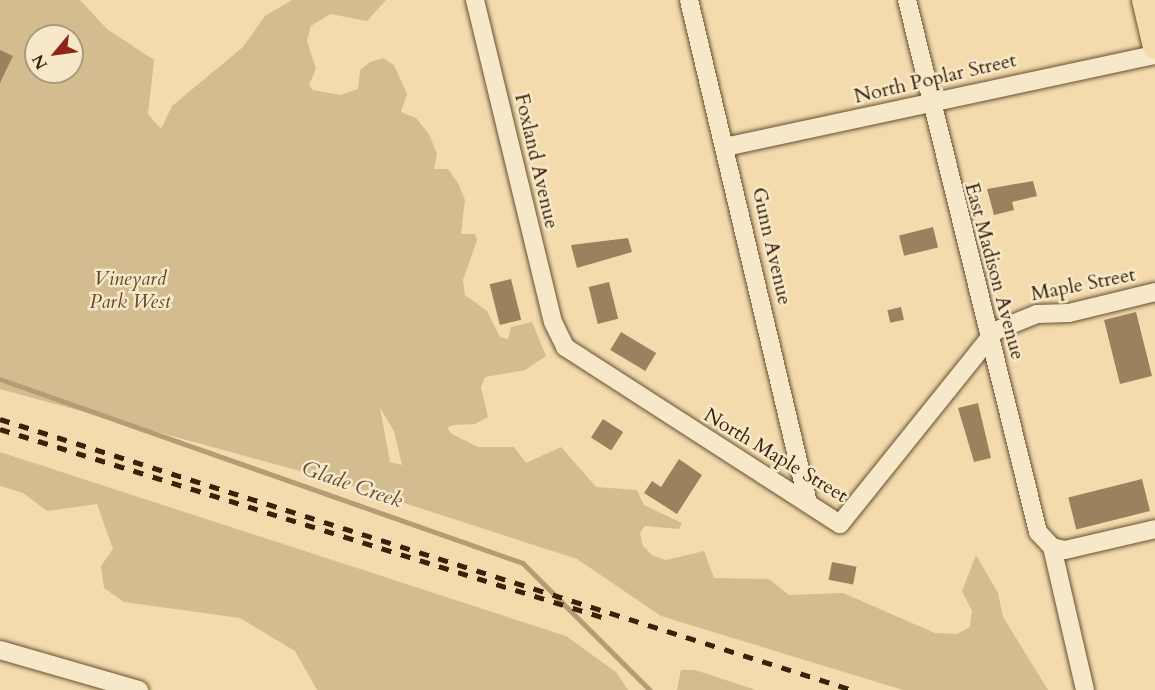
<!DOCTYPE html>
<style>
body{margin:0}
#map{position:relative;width:1155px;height:690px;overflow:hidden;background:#f4dbad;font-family:Cardo,serif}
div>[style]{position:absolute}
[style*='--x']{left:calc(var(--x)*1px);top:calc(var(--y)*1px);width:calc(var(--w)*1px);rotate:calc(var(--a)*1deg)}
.green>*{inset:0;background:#d4bc91}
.stream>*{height:4.5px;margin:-2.25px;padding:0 2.25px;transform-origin:2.25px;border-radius:2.25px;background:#b49c75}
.building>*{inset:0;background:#9a825e;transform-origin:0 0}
.roads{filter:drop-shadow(0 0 2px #675032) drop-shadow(0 0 2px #675032)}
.minor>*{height:18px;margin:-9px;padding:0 9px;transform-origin:9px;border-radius:9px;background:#f8e8ca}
.major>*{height:24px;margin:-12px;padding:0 12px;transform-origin:12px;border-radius:12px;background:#f4dbad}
.rail>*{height:4.5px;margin-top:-2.25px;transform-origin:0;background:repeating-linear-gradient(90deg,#382209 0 10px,transparent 0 20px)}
span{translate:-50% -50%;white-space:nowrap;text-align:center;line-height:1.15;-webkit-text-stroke:5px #f8e8ca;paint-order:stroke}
.street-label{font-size:20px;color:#382209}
.park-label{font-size:20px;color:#5f482b;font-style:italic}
.water-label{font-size:21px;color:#634d2f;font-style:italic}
.north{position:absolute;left:24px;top:24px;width:60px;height:60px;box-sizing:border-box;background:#f8e8ca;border:2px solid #ab997d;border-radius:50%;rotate:241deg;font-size:16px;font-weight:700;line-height:24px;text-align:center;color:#382209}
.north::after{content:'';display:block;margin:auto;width:21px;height:27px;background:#8f2418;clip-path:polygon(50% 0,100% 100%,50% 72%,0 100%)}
</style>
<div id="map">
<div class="green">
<i style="clip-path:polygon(evenodd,0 0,80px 0,107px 29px,154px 60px,148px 114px,161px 129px,172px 106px,243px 47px,265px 16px,292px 0,386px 0,367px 21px,330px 14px,311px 26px,307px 41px,316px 69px,309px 85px,313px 90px,340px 95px,358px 89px,360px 70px,370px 62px,383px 58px,394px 65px,407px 94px,401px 112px,416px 118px,429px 134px,437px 154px,434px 169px,448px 169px,458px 183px,465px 200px,461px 234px,475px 234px,477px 240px,463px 280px,465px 295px,487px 311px,500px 337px,508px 339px,511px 327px,532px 322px,546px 356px,525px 370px,485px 377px,481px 387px,488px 417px,475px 424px,453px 425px,447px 428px,452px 434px,478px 447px,514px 447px,526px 463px,561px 447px,596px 487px,637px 490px,644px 505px,682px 523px,679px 529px,645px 526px,640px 533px,643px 546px,653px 556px,666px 560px,704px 551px,714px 578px,769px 579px,789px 595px,843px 593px,935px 633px,957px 634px,970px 627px,972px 611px,962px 591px,976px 555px,998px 593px,1003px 617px,1048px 690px,903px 690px,661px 616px,577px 559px,333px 480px,0 389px,0 0,36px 36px,72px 36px,72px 72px,36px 72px,36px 36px,0 0,380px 408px,394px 431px,402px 465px,390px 462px,380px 408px)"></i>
<i style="clip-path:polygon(0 452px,566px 636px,616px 672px,628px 690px,317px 690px,295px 651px,240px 618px,124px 602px,104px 588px,101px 566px,113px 549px,97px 504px,47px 511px,23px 493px,0 486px)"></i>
<i style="clip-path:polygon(681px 670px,695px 670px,756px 690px,677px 690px)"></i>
</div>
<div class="stream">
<i style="--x:0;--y:379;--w:554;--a:19.38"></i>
<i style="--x:523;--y:563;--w:180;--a:45"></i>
</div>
<div class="building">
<i style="clip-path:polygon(0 50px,13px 56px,0 83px)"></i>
<i style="clip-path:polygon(1033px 181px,1037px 196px,1012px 202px,1014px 210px,994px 215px,987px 189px)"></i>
<i style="left:933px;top:227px;width:21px;height:35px;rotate:76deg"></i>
<i style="clip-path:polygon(628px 238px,632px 252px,577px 268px,571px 245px)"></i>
<i style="left:511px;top:279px;width:42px;height:22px;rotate:76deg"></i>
<i style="left:609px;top:282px;width:38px;height:21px;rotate:76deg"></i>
<i style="left:901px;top:307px;width:13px;height:14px;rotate:77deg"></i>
<i style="left:1136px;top:312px;width:66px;height:33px;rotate:76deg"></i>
<i style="left:621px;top:332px;width:41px;height:21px;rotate:31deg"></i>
<i style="clip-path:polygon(978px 403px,991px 458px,974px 462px,958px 408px)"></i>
<i style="left:603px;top:419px;width:24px;height:22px;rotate:33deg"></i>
<i style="clip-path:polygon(679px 459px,702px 475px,677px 514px,644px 493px,652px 481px,661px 487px)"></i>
<i style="left:1142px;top:479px;width:33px;height:76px;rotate:76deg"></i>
<i style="left:832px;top:562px;width:25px;height:18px;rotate:11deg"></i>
</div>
<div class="roads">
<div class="minor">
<i style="--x:475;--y:0;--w:331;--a:76.4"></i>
<i style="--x:553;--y:322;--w:28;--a:64"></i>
<i style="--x:565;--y:347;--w:327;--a:32.8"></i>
<i style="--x:840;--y:524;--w:248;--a:-51.2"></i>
<i style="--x:995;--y:331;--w:45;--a:-22"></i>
<i style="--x:1037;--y:314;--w:32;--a:-2"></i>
<i style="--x:1069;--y:313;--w:89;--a:-13.7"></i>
<i style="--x:689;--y:0;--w:517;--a:76.69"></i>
<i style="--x:907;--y:0;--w:548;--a:76.17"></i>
<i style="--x:1038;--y:532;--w:21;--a:47"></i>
<i style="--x:1052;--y:547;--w:13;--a:13"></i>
<i style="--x:1065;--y:550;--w:92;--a:-13.1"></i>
<i style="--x:725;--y:147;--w:440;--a:-12.1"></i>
<i style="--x:1052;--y:547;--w:147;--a:77"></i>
<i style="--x:0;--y:650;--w:145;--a:16.1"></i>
</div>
<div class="major">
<i style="--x:1144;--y:0;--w:48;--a:76.8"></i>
</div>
</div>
<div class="rail">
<i style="--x:0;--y:419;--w:895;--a:17.63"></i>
<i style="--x:0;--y:429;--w:637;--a:17.35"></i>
</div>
<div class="street-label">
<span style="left:935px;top:78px;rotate:-13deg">North Poplar Street</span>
<span style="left:537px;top:161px;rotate:77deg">Foxland Avenue</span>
<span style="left:772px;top:246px;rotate:77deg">Gunn Avenue</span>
<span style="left:995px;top:271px;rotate:75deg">East Madison Avenue</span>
<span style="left:1083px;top:284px;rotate:-11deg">Maple Street</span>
<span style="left:776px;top:455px;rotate:31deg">North Maple Street</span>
</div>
<div class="park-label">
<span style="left:130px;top:290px">Vineyard<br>Park West</span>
</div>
<div class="water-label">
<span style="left:352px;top:485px;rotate:19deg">Glade Creek</span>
</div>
<div class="north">N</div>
</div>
